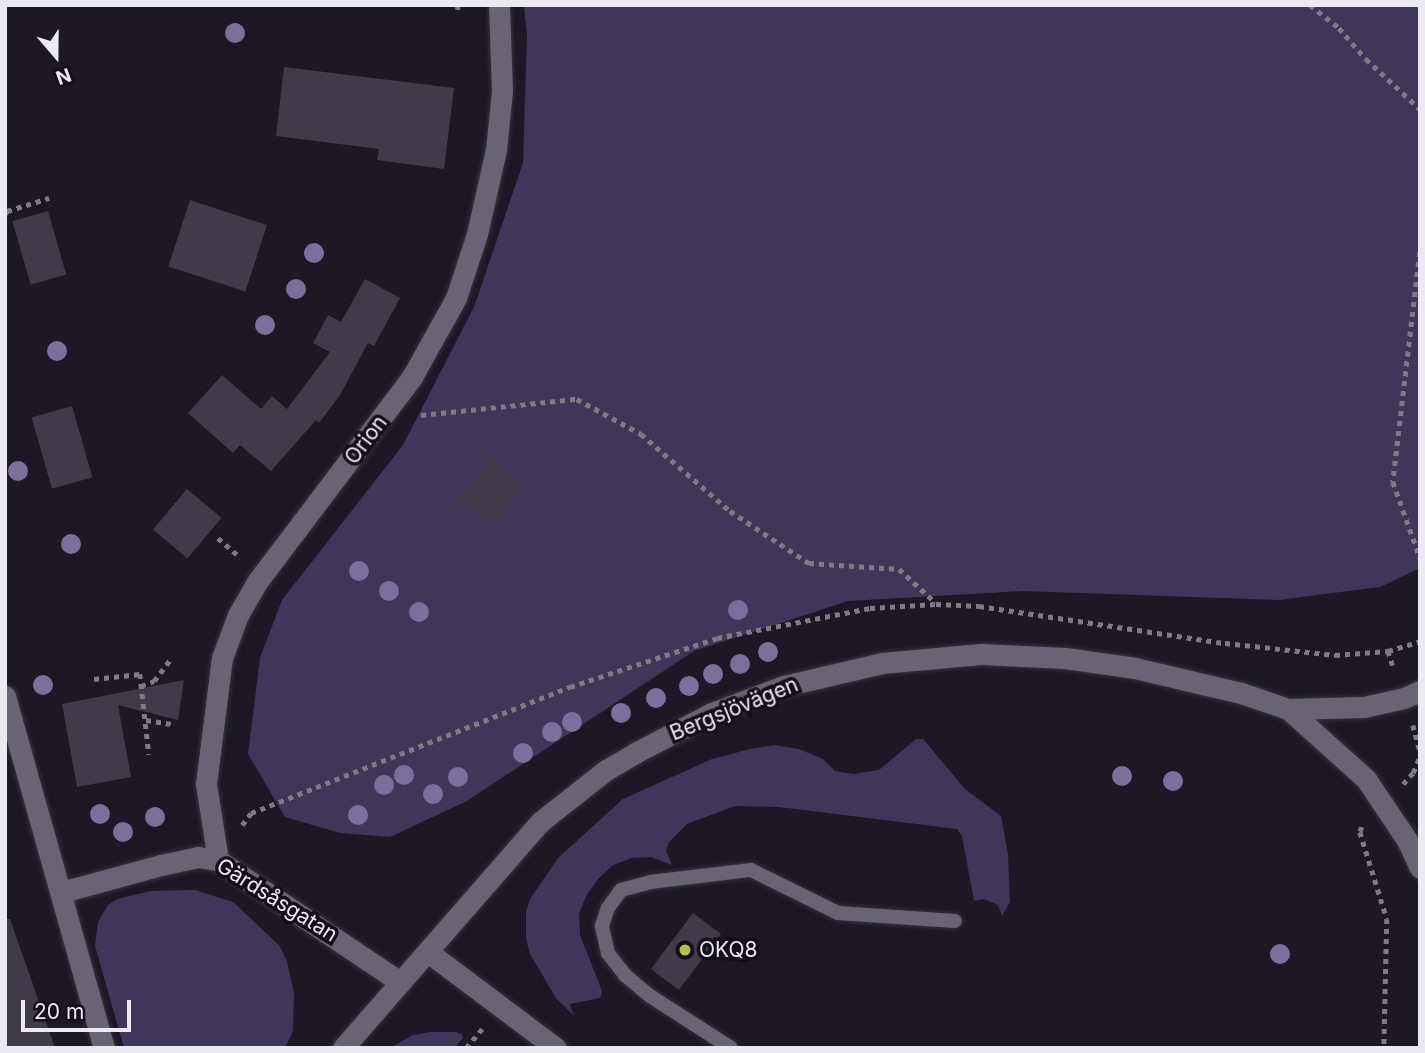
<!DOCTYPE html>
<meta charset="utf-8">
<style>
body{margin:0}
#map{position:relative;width:1425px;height:1053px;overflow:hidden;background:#1c1826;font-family:Inter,sans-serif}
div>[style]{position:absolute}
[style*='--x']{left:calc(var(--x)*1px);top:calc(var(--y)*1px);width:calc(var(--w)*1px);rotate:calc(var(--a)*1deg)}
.green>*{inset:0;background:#40365a}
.building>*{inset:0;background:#3f3b4b;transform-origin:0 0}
.path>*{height:4.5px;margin-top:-2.25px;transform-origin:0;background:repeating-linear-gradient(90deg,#7e7b87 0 5px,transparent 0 10px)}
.roads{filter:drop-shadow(0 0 2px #35323d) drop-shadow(0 0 2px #35323d)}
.service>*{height:14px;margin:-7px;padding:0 7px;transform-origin:7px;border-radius:7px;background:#686475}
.minor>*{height:21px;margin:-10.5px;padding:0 10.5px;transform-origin:10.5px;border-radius:10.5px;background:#686475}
.tertiary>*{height:21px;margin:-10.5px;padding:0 10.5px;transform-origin:10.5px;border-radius:10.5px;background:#686475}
.trees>*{width:20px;height:20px;margin:-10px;border-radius:50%;background:#7b6f9c}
.dots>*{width:19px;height:19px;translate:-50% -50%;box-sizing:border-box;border:4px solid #130f1d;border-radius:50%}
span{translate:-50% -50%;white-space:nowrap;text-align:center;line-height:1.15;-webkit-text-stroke:7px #130f1d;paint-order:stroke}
.street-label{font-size:21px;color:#ebe9f3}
.poi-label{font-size:21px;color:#ebe9f3}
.left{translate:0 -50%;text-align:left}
.frame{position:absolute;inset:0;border:7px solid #ebe9f3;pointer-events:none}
.north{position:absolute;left:21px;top:21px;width:70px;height:70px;-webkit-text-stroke:5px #130f1d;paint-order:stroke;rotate:160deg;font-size:19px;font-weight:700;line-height:28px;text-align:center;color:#ebe9f3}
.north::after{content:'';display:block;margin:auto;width:24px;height:32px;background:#ebe9f3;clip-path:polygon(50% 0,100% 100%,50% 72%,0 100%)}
.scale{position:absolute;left:21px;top:1000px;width:110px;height:32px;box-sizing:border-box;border:4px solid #ebe9f3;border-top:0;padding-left:9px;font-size:21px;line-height:24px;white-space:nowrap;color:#ebe9f3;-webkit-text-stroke:5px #130f1d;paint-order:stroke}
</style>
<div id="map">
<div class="green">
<i style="clip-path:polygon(524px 5px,1420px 5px,1420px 568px,1380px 587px,1278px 600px,1024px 591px,848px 601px,694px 651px,467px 801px,390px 837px,340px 833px,285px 817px,248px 754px,260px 658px,282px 600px,403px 445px,474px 307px,523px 163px,527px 36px)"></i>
<i style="clip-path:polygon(916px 739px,923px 739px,965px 789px,1001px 816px,1008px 854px,1010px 902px,1002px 916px,998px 905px,984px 899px,974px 901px,962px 836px,957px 829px,779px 807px,735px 806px,687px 824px,669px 842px,666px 851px,672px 865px,651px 857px,632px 858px,613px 865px,598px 879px,586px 896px,579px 914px,580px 935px,602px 991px,600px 998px,570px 1004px,574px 1016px,556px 998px,530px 954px,526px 939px,526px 912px,530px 899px,558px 858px,623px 799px,712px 759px,750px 749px,775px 745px,799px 749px,823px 759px,835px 771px,853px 774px,879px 770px)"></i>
<i style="clip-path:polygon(195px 890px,233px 902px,279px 945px,287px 961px,294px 994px,293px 1031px,285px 1048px,124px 1048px,95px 946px,98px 922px,108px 905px,117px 899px,151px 891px)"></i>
<i style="clip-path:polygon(430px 1032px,455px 1032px,462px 1034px,463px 1038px,454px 1048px,390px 1048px,413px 1035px)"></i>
</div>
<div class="building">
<i style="clip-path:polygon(284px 67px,454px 88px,444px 169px,377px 160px,379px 149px,276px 136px)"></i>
<i style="left:190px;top:200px;width:81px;height:70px;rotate:18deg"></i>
<i style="left:48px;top:211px;width:66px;height:37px;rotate:74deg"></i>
<i style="clip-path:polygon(365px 279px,400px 298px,374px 346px,368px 343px,340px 395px,319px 423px,316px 420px,271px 471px,240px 445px,233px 453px,188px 413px,222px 375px,261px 409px,272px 396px,287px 409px,330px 352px,313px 343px,328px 315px,341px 322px)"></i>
<i style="left:72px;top:406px;width:74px;height:42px;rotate:74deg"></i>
<i style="left:492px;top:457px;width:45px;height:55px;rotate:40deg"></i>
<i style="left:187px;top:489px;width:45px;height:53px;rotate:40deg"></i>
<i style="clip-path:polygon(184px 680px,178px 720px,118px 705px,131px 777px,77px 787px,62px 704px)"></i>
<i style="left:693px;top:913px;width:35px;height:70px;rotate:37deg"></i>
<i style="clip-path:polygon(5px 919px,10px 919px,55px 1048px,5px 1048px)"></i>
</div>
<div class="path">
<i style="--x:458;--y:5;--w:5;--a:90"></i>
<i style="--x:1310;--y:5;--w:37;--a:38"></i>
<i style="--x:1339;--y:28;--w:41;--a:48.9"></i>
<i style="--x:1366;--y:59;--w:74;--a:42.8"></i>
<i style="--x:5;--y:214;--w:4;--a:-56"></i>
<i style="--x:7;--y:211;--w:44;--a:-17.2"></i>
<i style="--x:1420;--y:252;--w:232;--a:96.7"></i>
<i style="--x:1393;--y:482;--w:81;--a:70.4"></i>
<i style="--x:421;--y:415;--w:157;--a:-5.9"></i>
<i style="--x:577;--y:399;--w:73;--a:28.7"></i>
<i style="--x:641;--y:434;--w:118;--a:40.9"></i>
<i style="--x:730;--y:511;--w:95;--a:33.4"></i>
<i style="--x:809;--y:563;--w:90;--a:3.8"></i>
<i style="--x:899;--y:569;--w:50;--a:42.6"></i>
<i style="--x:218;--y:538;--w:30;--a:41"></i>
<i style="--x:1388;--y:651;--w:20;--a:72"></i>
<i style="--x:94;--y:679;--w:46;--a:-6.2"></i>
<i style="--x:140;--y:674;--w:81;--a:83.6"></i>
<i style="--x:141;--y:686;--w:14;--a:-21"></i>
<i style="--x:154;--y:681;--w:26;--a:-53"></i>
<i style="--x:146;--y:720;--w:26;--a:9"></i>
<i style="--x:1413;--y:725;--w:28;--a:75"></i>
<i style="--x:1403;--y:784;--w:15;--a:-48"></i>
<i style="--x:1413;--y:773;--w:18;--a:-68"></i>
<i style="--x:242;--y:825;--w:15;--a:-53"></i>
<i style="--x:251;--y:813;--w:343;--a:-21.6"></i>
<i style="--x:570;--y:687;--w:155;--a:-18.4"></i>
<i style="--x:717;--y:638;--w:156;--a:-11.1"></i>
<i style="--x:870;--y:608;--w:66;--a:-3.5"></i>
<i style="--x:936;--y:604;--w:43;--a:2.7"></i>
<i style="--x:979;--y:606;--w:249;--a:8.6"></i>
<i style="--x:1225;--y:643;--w:111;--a:6.2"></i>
<i style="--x:1335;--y:655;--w:53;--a:-4.3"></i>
<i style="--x:1388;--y:651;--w:34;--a:-17"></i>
<i style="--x:1362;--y:827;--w:5;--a:112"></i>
<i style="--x:1360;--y:832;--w:91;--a:72.8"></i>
<i style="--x:1387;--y:919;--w:129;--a:91.3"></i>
<i style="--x:466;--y:1048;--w:25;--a:-50"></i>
</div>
<div class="roads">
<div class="service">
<i style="--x:731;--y:1048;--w:96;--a:-147.3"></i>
<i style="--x:650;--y:996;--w:33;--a:-140"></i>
<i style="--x:625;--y:975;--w:28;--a:-128"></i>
<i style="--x:608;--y:953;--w:28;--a:-103"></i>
<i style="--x:602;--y:926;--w:19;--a:-72"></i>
<i style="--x:608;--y:908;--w:22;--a:-54"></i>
<i style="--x:621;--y:890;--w:30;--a:-15"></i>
<i style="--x:650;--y:882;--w:102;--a:-6.8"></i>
<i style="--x:751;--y:870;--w:97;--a:26.3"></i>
<i style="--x:838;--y:913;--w:117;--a:3.9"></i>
</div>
<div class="minor">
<i style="--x:5;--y:696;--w:366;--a:74.3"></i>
<i style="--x:218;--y:860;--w:77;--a:-99"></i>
<i style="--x:206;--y:784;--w:127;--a:-82.8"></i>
<i style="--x:222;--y:658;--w:46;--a:-69.6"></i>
<i style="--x:238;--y:615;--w:38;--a:-60"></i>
<i style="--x:257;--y:582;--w:257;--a:-52.9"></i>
<i style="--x:412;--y:377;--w:90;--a:-60.9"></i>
<i style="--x:456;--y:298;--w:67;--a:-71.8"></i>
<i style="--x:477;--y:234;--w:86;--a:-77.3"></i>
<i style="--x:496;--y:150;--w:59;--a:-84.2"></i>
<i style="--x:502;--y:91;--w:86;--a:-92"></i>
<i style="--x:62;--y:892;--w:103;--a:-15.3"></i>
<i style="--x:161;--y:865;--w:38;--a:-12"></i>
<i style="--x:198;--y:857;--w:20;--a:9"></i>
<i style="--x:218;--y:860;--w:218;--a:33.8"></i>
<i style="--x:428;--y:952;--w:160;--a:36.9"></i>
</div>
<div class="tertiary">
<i style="--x:1288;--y:709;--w:105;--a:41.9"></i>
<i style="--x:1366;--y:779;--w:73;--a:56.1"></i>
<i style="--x:1407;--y:840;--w:31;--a:65"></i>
<i style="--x:343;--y:1048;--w:300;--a:-48.9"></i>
<i style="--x:540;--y:822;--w:84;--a:-38.2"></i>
<i style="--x:606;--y:770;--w:34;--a:-30"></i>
<i style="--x:635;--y:753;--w:87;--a:-27.5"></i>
<i style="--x:712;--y:713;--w:77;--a:-20.6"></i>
<i style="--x:784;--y:686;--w:101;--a:-13.2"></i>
<i style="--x:882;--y:663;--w:99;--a:-5.2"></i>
<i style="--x:981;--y:654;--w:84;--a:2.7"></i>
<i style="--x:1065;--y:658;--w:71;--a:8.1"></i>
<i style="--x:1135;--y:668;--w:109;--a:13.3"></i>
<i style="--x:1241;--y:693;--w:50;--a:18.8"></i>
<i style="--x:1288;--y:709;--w:76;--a:-1.5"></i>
<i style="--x:1364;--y:707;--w:41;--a:-12.7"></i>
<i style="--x:1404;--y:698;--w:17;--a:-24"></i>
</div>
</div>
<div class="trees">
<i style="left:235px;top:33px"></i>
<i style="left:314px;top:253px"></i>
<i style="left:296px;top:289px"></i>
<i style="left:265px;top:325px"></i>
<i style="left:57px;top:351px"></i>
<i style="left:18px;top:471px"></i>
<i style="left:71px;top:544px"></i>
<i style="left:359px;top:571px"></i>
<i style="left:389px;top:591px"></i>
<i style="left:738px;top:610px"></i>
<i style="left:419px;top:612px"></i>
<i style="left:768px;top:652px"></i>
<i style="left:740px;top:664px"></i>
<i style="left:713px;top:674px"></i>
<i style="left:43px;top:685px"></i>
<i style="left:689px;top:686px"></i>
<i style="left:656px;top:698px"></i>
<i style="left:621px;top:713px"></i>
<i style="left:572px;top:722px"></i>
<i style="left:552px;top:732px"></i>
<i style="left:523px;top:753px"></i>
<i style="left:404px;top:775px"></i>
<i style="left:1122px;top:776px"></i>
<i style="left:458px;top:777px"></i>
<i style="left:1173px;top:781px"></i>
<i style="left:384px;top:785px"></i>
<i style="left:433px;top:794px"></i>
<i style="left:100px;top:814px"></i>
<i style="left:358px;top:815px"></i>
<i style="left:155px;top:817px"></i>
<i style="left:123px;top:832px"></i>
<i style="left:1280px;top:954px"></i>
</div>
<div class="dots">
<i style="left:685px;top:950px;background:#b3c24b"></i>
</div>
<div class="street-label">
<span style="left:366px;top:440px;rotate:-53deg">Orion</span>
<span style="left:734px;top:709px;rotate:-22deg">Bergsjövägen</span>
<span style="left:277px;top:900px;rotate:32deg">Gärdsåsgatan</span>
</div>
<div class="poi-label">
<span class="left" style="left:699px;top:950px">OKQ8</span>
</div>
<div class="frame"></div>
<div class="north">N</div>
<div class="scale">20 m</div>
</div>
